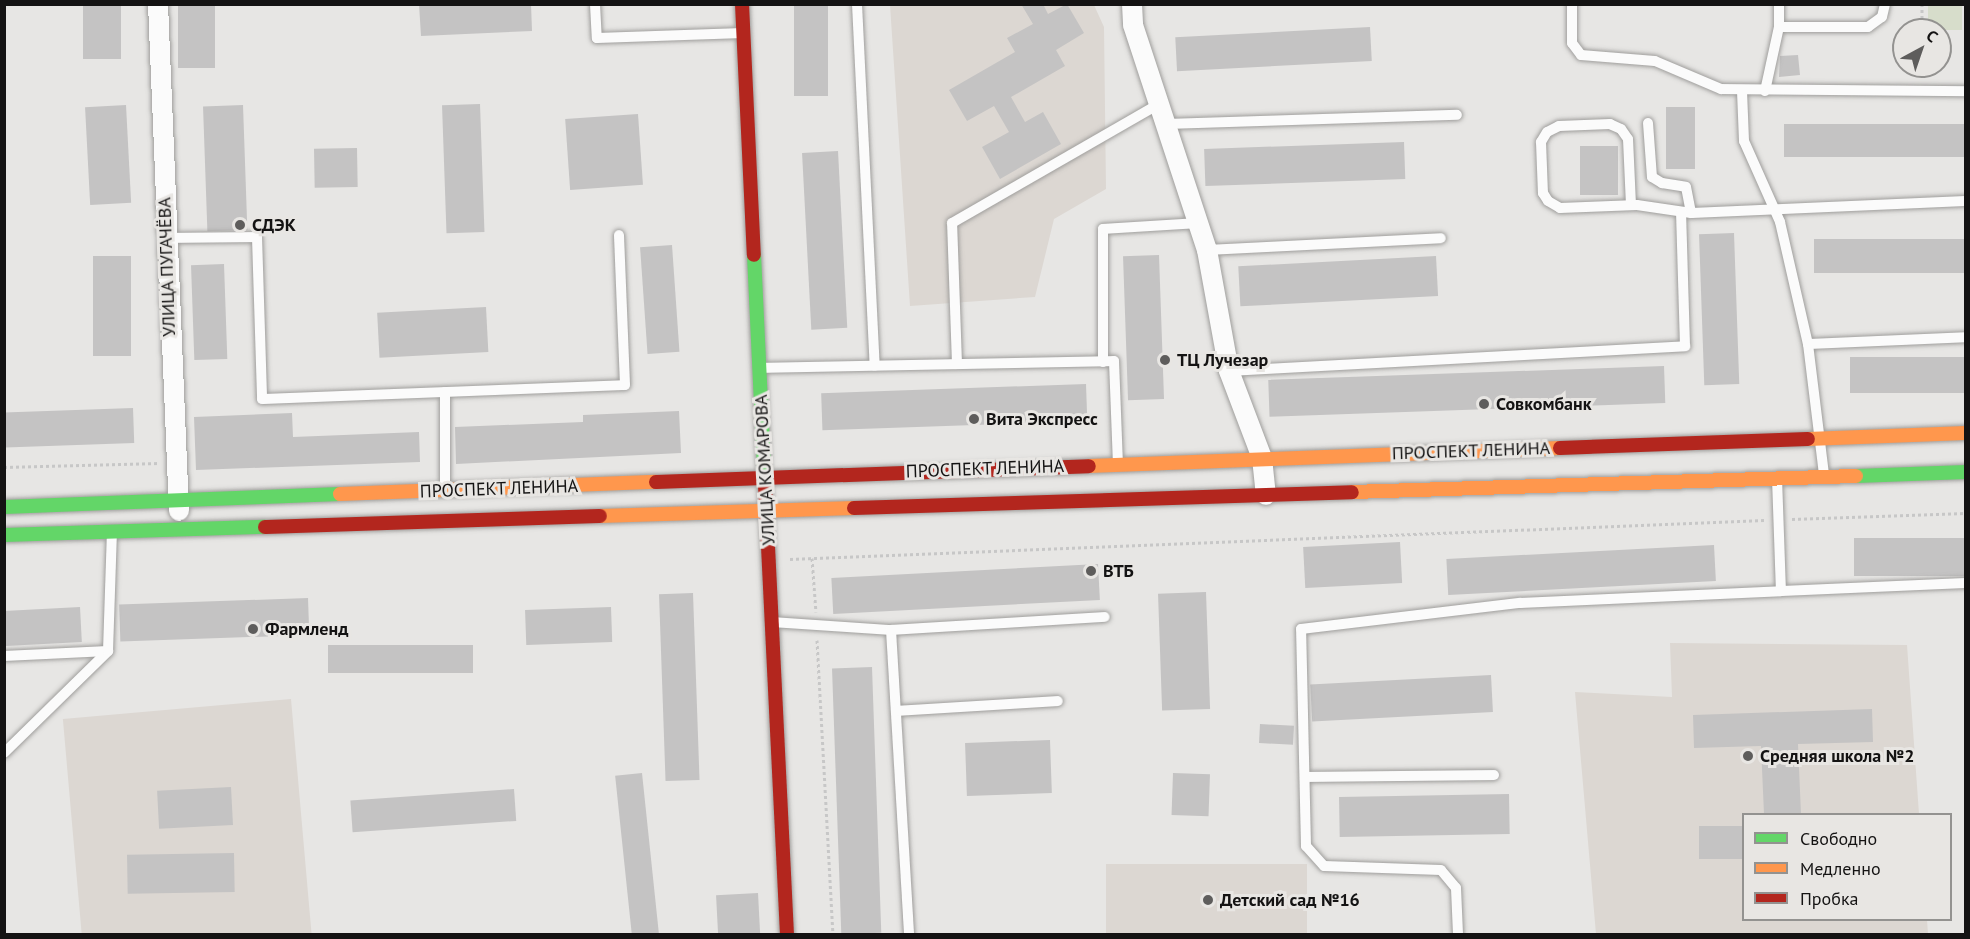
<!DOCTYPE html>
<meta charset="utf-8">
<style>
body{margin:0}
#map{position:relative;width:1970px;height:939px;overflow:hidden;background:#e7e6e4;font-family:"PT Sans",sans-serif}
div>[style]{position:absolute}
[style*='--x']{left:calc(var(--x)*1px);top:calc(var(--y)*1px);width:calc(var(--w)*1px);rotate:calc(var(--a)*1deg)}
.built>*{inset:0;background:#dcd7d2;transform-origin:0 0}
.green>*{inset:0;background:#d7ddcb;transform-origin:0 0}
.building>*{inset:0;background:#c4c3c3;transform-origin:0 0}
.path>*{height:3px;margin-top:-1.5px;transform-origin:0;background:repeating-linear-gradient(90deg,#c7c7c7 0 3px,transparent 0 6px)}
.roads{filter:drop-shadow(0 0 2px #9f9e9c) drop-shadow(0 0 2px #9f9e9c)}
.lane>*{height:10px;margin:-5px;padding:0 5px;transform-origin:5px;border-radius:5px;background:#fbfbfb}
.street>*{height:20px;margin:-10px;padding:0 10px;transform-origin:10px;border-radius:10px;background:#fbfbfb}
.fast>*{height:14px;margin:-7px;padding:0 7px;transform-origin:7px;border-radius:7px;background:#63d668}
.slow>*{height:14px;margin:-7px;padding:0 7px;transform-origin:7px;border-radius:7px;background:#ff974d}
.jam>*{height:14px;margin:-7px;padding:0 7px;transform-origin:7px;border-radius:7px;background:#b3261e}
.dots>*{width:16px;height:16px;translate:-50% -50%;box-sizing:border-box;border:3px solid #e8e6e3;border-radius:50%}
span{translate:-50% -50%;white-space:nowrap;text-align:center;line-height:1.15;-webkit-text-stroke:6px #e8e6e3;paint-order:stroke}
.poi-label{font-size:18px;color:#141313;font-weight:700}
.left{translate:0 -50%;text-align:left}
.street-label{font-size:18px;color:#141313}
.frame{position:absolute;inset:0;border:6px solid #141313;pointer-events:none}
.legend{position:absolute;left:1742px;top:813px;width:210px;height:108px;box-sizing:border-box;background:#e8e6e3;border:2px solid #939290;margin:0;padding:8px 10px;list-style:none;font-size:18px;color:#141313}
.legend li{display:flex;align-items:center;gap:12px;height:30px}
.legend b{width:30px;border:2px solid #939290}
.north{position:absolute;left:1892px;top:18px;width:60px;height:60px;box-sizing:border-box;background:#e8e6e3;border:2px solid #939290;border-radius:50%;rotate:40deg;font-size:16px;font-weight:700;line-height:24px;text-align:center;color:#141313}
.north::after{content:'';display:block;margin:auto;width:21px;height:27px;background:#5e5d5c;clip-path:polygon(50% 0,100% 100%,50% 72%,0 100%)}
</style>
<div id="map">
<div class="built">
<i style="clip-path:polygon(890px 5px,1094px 5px,1104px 27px,1106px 189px,1054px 219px,1035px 297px,910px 306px)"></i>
<i style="clip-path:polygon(1670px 643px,1907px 645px,1919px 814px,1744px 814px,1744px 920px,1927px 920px,1928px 934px,1596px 934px,1575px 692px,1672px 697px)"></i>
<i style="left:291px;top:699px;width:236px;height:229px;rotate:85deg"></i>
<i style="left:1106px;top:864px;width:201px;height:70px"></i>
</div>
<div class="green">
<i style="left:1928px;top:5px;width:34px;height:25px"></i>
</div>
<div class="building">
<i style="left:83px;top:4px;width:38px;height:55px"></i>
<i style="left:178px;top:4px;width:37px;height:64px"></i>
<i style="clip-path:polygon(419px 4px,531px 4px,532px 31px,421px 36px)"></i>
<i style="left:794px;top:4px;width:34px;height:92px"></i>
<i style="clip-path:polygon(1021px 4px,1043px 4px,1048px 14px,1067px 4px,1084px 33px,1056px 50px,1065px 66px,1011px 97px,1025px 122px,1043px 112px,1061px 144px,1000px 179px,982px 147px,1009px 132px,994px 106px,967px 121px,949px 90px,1015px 52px,1007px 38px,1033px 24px)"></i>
<i style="left:1370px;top:27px;width:34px;height:195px;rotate:87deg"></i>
<i style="clip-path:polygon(1798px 55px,1800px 75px,1779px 77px,1780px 56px)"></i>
<i style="left:480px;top:104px;width:128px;height:38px;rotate:88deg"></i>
<i style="left:126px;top:105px;width:98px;height:41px;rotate:87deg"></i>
<i style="left:243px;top:105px;width:125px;height:40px;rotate:88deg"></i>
<i style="left:1666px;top:107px;width:29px;height:62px"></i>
<i style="left:638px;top:114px;width:71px;height:73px;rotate:86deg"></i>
<i style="left:1965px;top:124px;width:33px;height:181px;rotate:90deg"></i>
<i style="left:1404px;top:142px;width:37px;height:200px;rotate:88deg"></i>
<i style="left:1580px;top:146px;width:38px;height:49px"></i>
<i style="left:357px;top:148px;width:39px;height:43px;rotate:89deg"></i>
<i style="left:838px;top:151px;width:177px;height:36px;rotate:87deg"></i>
<i style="left:1734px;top:233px;width:151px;height:35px;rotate:88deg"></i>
<i style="left:1965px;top:239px;width:34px;height:151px;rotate:90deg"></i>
<i style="left:672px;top:245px;width:107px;height:32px;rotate:86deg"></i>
<i style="left:1159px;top:255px;width:144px;height:36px;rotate:88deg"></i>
<i style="left:93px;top:256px;width:38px;height:100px"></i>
<i style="left:1436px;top:256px;width:40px;height:198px;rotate:87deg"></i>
<i style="left:224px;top:264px;width:95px;height:33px;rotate:88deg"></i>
<i style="left:486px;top:307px;width:45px;height:109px;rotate:87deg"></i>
<i style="left:1965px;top:357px;width:36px;height:115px;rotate:90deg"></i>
<i style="left:1664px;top:366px;width:37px;height:396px;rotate:88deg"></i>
<i style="left:1086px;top:384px;width:37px;height:265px;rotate:88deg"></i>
<i style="left:133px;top:408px;width:35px;height:129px;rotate:88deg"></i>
<i style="clip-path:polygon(679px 411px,681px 453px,456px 464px,455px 427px,583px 422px,583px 415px)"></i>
<i style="clip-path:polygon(292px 413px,293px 437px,419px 432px,420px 462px,196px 470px,194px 417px)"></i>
<i style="left:1965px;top:538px;width:38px;height:111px;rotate:90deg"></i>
<i style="left:1400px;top:542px;width:41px;height:97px;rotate:87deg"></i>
<i style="left:1714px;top:545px;width:36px;height:268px;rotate:87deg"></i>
<i style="left:1098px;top:564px;width:36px;height:267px;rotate:87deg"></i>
<i style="left:1206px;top:592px;width:117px;height:48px;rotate:88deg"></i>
<i style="left:693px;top:593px;width:187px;height:34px;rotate:88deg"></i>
<i style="left:308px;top:598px;width:37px;height:189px;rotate:88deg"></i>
<i style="left:80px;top:607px;width:35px;height:76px;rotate:87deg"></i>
<i style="left:611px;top:607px;width:35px;height:86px;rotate:88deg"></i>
<i style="left:473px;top:645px;width:28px;height:145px;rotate:90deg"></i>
<i style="left:872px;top:667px;width:266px;height:40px;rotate:88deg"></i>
<i style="left:1491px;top:675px;width:37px;height:181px;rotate:87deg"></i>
<i style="clip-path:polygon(1872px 709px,1873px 742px,1798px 744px,1801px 814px,1764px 814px,1761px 746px,1694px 748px,1693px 715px)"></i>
<i style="left:1260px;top:724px;width:34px;height:19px;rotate:3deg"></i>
<i style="left:1050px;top:740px;width:53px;height:85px;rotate:88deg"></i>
<i style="left:642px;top:773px;width:162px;height:27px;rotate:84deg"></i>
<i style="left:1173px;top:773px;width:37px;height:42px;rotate:2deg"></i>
<i style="left:231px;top:787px;width:38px;height:74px;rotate:87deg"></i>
<i style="left:514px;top:789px;width:32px;height:164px;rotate:86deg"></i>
<i style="left:1509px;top:794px;width:40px;height:170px;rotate:89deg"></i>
<i style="left:1743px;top:826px;width:33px;height:44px;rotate:90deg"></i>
<i style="left:234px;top:853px;width:39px;height:107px;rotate:89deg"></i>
<i style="left:758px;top:893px;width:41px;height:42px;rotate:87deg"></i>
</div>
<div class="path">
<i style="--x:1922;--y:4;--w:26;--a:90"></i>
<i style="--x:1922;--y:66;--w:10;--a:90"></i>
<i style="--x:4;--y:467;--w:156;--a:-1.5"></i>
<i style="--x:1792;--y:519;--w:174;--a:-2"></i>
<i style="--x:812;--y:558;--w:54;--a:85.8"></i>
<i style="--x:790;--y:559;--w:975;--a:-2.29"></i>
<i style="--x:817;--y:640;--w:294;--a:86.9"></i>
</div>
<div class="roads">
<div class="lane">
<i style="--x:595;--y:4;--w:34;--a:87"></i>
<i style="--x:597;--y:38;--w:146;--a:-2"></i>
<i style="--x:857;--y:4;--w:362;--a:87.2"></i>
<i style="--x:1572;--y:4;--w:39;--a:90"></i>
<i style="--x:1572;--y:43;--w:15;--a:53"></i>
<i style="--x:1581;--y:55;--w:74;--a:4.6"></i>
<i style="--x:1655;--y:61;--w:72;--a:23"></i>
<i style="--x:1721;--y:89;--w:245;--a:0.5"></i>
<i style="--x:1779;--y:4;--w:23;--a:90"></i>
<i style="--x:1779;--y:27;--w:89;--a:0"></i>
<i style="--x:1868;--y:27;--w:17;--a:-36"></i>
<i style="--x:1882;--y:17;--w:13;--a:-77"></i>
<i style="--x:1742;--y:91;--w:50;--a:87.7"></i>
<i style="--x:1744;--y:141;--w:89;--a:66"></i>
<i style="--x:1780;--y:222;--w:125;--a:77.1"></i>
<i style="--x:1808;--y:344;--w:131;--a:83"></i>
<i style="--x:1765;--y:91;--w:66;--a:-77.7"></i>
<i style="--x:1648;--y:123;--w:54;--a:85.8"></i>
<i style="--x:1652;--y:177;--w:12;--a:31"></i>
<i style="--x:1662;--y:183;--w:24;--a:9"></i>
<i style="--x:1686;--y:187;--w:26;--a:79"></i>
<i style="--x:1166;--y:124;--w:291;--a:-1.8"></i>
<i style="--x:1631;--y:205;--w:66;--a:-92.6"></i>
<i style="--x:1628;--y:139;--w:12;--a:-125"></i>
<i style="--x:1621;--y:129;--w:12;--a:-156"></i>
<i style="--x:1610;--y:124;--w:51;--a:177.8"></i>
<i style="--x:1559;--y:126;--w:13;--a:153"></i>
<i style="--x:1547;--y:132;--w:12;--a:121"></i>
<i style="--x:1541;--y:142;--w:51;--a:87.8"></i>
<i style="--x:1543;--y:193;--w:9;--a:58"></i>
<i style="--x:1548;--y:201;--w:14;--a:30"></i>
<i style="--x:1560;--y:208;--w:77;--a:-2.2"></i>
<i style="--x:1637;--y:205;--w:55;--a:8.4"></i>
<i style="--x:1691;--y:213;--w:275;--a:-2.5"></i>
<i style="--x:166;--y:238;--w:91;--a:-0.6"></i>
<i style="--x:257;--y:237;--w:162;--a:88.2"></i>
<i style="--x:262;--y:399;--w:363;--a:-2.2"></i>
<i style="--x:625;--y:385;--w:150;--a:-92.3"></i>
<i style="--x:1207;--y:250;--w:234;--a:-2.9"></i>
<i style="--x:1808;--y:344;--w:158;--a:-2.5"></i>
<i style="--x:1103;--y:362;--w:133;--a:-90"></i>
<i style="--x:1103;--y:229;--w:95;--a:-3.6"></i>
<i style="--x:957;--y:364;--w:141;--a:-92"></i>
<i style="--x:952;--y:223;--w:239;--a:-29.9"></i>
<i style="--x:760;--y:368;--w:354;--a:-1.1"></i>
<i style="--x:1114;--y:361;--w:102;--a:87.8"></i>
<i style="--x:1229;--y:371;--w:457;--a:-3.1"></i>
<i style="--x:1685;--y:346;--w:133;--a:-91.7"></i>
<i style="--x:445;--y:392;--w:99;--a:90"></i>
<i style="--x:1777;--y:478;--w:113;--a:88"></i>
<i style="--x:1781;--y:591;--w:185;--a:-2.5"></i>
<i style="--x:773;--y:622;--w:118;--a:3.9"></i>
<i style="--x:891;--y:630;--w:305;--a:86.6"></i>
<i style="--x:891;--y:630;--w:214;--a:-3.5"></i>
<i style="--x:4;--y:656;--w:104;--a:-2.8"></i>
<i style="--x:896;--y:711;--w:162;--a:-3.5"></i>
<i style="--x:4;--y:753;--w:146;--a:-44.4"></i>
<i style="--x:108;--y:651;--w:119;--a:-88.1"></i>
<i style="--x:1307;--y:777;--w:187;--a:-0.6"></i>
<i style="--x:1458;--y:934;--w:46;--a:-92.5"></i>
<i style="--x:1456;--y:888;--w:23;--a:-130"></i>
<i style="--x:1441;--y:870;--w:117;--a:-178"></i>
<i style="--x:1324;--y:866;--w:27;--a:-132"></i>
<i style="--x:1306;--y:846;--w:217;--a:-91.3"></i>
<i style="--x:1301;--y:629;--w:221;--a:-6.8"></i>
<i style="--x:1520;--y:603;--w:261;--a:-2.6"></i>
</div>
<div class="street">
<i style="--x:158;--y:4;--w:507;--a:87.63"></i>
<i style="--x:1132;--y:4;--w:21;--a:87"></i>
<i style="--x:1133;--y:25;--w:237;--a:71.8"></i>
<i style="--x:1207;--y:250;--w:123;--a:79.7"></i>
<i style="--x:1229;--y:371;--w:93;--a:69.2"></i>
<i style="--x:1262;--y:458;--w:37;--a:84"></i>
</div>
<div class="fast">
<i style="--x:754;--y:255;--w:230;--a:87.3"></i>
<i style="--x:1856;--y:476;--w:110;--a:-2.1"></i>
<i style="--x:4;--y:507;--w:336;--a:-2.2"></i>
<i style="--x:4;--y:535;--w:261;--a:-1.8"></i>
</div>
<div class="slow">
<i style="--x:1808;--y:439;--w:158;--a:-2.2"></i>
<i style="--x:1089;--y:466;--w:471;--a:-2.2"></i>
<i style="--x:1352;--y:492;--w:504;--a:-1.82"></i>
<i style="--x:340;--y:494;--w:316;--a:-2.2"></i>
<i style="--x:600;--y:516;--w:254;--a:-1.8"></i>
</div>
<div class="jam">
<i style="--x:742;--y:4;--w:251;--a:87.3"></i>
<i style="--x:1560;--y:448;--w:248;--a:-2.1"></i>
<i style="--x:656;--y:482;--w:433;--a:-2.1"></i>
<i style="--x:765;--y:485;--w:450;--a:87.2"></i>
<i style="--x:854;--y:508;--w:498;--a:-1.8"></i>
<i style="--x:265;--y:527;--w:335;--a:-1.9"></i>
</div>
</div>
<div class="dots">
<i style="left:240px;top:225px;background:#5e5d5c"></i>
<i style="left:1165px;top:360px;background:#5e5d5c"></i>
<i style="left:1484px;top:404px;background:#5e5d5c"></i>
<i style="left:974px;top:419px;background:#5e5d5c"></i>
<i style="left:1091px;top:571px;background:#5e5d5c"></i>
<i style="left:253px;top:629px;background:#5e5d5c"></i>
<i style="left:1748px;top:756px;background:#5e5d5c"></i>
<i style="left:1208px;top:900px;background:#5e5d5c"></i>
</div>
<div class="poi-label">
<span class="left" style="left:252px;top:225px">СДЭК</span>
<span class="left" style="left:1177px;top:360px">ТЦ Лучезар</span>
<span class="left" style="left:1496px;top:404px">Совкомбанк</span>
<span class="left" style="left:986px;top:419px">Вита Экспресс</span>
<span class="left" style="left:1103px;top:571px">ВТБ</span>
<span class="left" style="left:265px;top:629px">Фармленд</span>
<span class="left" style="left:1760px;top:756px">Средняя школа №2</span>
<span class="left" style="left:1220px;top:900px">Детский сад №16</span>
</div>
<div class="street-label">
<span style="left:167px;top:267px;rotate:-92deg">УЛИЦА ПУГАЧЁВА</span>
<span style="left:1471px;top:451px;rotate:-2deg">ПРОСПЕКТ ЛЕНИНА</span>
<span style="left:985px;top:469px;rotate:-2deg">ПРОСПЕКТ ЛЕНИНА</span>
<span style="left:765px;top:470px;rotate:-93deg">УЛИЦА КОМАРОВА</span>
<span style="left:499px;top:489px;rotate:-2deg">ПРОСПЕКТ ЛЕНИНА</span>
</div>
<div class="frame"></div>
<ul class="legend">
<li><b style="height:8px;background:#63d668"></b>Свободно</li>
<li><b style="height:8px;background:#ff974d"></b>Медленно</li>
<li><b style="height:8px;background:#b3261e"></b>Пробка</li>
</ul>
<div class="north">С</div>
</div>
